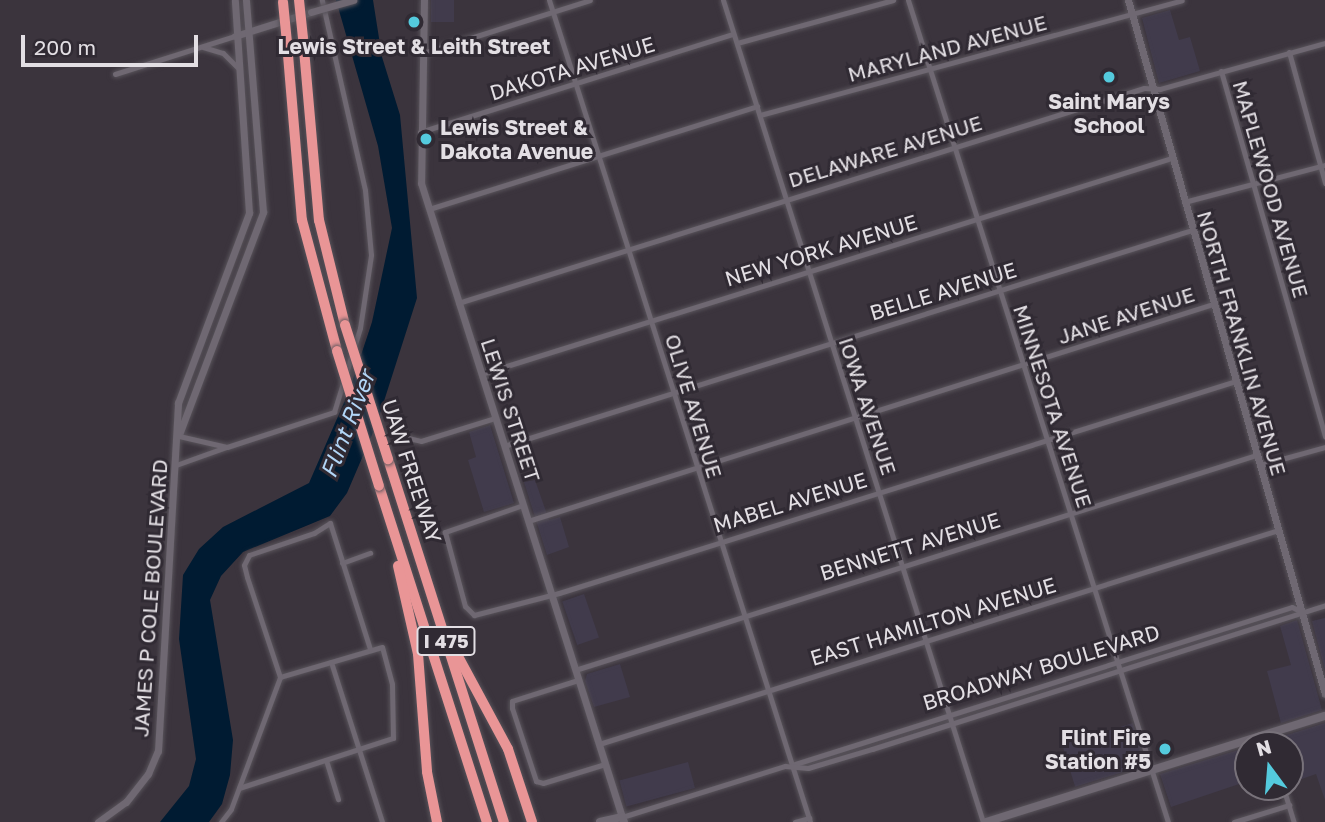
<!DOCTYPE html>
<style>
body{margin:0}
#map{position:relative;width:1325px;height:822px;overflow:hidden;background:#3b343d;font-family:"Golos Text",sans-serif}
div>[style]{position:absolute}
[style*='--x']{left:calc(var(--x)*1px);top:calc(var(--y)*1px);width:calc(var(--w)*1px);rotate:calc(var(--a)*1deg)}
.commercial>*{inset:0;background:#413b4c;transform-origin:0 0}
.water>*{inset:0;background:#001b32}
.roads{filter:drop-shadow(0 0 2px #58535a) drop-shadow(0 0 2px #58535a)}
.minor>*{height:5px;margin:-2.5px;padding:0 2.5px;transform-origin:2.5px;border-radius:2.5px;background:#6f6872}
.tertiary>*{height:7px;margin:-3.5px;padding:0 3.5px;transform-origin:3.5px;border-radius:3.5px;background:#6f6872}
.secondary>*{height:8px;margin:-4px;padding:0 4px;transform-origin:4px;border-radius:4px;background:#6f6872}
.motorway>*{height:10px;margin:-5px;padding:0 5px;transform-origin:5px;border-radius:5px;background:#e99596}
.bridges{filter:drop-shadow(0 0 2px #58535a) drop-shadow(0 0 2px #58535a)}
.tertiary-bridge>*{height:7px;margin:-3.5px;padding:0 3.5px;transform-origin:3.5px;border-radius:3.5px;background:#6f6872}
.motorway-bridge>*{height:10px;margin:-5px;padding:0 5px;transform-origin:5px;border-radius:5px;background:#e99596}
.dots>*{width:19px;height:19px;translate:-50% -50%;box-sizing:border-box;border:4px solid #302a33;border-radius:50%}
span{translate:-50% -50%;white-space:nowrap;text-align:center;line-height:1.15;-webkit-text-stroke:6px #302a33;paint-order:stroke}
.shield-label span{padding:2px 5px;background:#302a33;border:2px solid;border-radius:5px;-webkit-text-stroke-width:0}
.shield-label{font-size:19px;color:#e3dfe4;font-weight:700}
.poi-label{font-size:21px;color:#e3dfe4;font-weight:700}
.left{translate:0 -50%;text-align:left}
.right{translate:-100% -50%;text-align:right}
.street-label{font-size:21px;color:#e3dfe4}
.water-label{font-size:23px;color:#b2d6f7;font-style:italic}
.north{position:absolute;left:1234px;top:731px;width:70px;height:70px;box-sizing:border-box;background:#302a33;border:2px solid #78727a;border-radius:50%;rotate:344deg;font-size:19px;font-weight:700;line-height:28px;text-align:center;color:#e3dfe4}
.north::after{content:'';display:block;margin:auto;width:24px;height:32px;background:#54cadd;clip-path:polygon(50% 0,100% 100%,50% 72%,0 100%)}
.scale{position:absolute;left:21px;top:35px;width:177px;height:32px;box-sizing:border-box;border:4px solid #e3dfe4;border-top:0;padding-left:9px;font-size:21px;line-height:24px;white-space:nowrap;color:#e3dfe4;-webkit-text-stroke:5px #302a33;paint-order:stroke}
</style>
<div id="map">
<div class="commercial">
<i style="left:431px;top:0;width:23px;height:22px"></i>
<i style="clip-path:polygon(1170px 10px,1179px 40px,1190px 37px,1200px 71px,1159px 83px,1142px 18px)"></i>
<i style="clip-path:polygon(490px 425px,514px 503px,484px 512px,468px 460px,476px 457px,469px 432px)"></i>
<i style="clip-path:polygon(535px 480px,549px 520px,560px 517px,569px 547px,547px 555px,524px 482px)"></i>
<i style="left:584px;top:594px;width:46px;height:23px;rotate:71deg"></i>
<i style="clip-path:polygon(1325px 618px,1325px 670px,1312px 621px)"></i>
<i style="clip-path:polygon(1297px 620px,1322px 710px,1281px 723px,1267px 671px,1291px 665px,1280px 626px)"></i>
<i style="clip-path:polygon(620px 664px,630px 697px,594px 707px,585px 681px,587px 674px)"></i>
<i style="left:1133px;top:723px;width:44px;height:74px;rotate:73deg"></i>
<i style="clip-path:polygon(1325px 723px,1325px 800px,1316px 774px,1290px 783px,1290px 745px,1255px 745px)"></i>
<i style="clip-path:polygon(1248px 747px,1248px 781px,1171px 807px,1160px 774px)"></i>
<i style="left:688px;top:762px;width:27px;height:71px;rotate:75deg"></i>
</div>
<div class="water">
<i style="clip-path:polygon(336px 0,373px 0,382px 57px,400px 115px,417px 298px,377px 423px,347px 493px,330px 516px,243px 552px,221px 576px,210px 600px,233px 740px,230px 775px,222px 804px,209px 822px,160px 822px,189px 786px,196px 759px,179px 639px,183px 575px,199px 549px,223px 527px,309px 483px,349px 391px,372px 322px,392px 228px,378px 146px)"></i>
</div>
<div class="roads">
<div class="minor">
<i style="--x:549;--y:0;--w:862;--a:72.38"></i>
<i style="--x:723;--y:0;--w:862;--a:72.45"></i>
<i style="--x:908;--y:0;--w:862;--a:72.45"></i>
<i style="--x:737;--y:43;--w:162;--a:-15.4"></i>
<i style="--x:203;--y:47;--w:21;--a:17"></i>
<i style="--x:223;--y:53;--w:21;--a:45"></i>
<i style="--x:1289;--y:52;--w:136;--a:74.6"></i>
<i style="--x:423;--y:53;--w:175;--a:-17.6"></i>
<i style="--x:1221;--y:71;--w:380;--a:74.1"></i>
<i style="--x:115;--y:74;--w:126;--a:-17.6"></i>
<i style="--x:760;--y:115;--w:437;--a:-15.2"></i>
<i style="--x:420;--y:132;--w:328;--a:-17.4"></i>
<i style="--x:1184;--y:202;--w:146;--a:-14.7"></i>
<i style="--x:429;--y:209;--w:344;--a:-17.4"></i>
<i style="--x:458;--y:303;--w:719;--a:-17.4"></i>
<i style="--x:1144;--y:88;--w:16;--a:4"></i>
<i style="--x:1160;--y:89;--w:171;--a:-15.6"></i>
<i style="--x:481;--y:374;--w:724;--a:-17.36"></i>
<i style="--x:394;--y:423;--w:21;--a:47"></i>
<i style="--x:408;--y:438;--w:13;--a:13"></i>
<i style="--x:421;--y:441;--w:77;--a:-17.3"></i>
<i style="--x:179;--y:436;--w:49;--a:12.9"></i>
<i style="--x:227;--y:447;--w:113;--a:-18.1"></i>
<i style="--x:334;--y:412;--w:88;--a:-72.8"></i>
<i style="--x:360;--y:328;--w:74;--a:-81.4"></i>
<i style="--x:371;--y:255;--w:65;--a:-95.3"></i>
<i style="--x:365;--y:190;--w:195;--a:-102.8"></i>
<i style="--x:504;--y:446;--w:721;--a:-17.43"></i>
<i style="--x:176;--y:465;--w:53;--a:-19.8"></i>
<i style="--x:1260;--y:465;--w:67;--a:-15.5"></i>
<i style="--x:523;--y:505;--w:83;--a:160.9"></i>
<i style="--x:445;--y:532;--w:77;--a:74.9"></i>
<i style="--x:465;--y:606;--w:13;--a:45"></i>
<i style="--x:474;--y:615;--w:88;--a:-14.5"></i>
<i style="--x:559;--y:593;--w:709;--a:-17.39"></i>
<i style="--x:528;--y:521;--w:719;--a:-17.58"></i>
<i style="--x:342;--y:563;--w:30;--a:-20"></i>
<i style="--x:331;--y:662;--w:168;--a:72.3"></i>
<i style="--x:575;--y:670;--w:714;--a:-17.52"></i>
<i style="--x:578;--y:680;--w:69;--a:162.3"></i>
<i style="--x:512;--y:701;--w:7;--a:90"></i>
<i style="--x:512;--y:708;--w:77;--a:71.8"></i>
<i style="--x:536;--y:781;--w:7;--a:16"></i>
<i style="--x:543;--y:783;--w:65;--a:-17"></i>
<i style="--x:1266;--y:735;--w:10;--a:73"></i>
<i style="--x:599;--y:744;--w:712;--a:-17.49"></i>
<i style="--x:326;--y:760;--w:41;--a:72.9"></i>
<i style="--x:792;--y:765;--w:524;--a:-17.54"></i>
<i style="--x:1292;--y:607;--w:11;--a:27"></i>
<i style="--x:1283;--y:787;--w:37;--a:73"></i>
<i style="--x:239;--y:788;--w:162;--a:-18"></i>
<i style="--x:393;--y:738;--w:54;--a:-91.1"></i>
<i style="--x:392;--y:684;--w:38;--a:-105"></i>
<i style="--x:382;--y:647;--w:106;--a:163.6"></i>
<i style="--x:622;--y:817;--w:171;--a:-17.4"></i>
<i style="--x:785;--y:766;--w:23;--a:5"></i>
<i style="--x:808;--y:768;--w:67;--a:-16.5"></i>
<i style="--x:872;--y:749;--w:475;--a:-17.6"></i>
<i style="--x:221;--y:822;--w:16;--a:-52"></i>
<i style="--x:231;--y:809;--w:141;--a:-69.6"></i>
<i style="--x:280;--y:677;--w:105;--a:-108.3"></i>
<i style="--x:247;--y:577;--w:12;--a:-104"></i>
<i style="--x:244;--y:565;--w:11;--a:-63"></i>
<i style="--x:249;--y:555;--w:69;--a:-18.7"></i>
<i style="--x:314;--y:533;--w:19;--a:-32"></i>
<i style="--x:330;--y:523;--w:132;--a:72.4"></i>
<i style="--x:795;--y:822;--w:15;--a:-16"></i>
<i style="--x:1234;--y:822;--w:58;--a:-17.2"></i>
</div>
<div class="tertiary">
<i style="--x:424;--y:0;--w:183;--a:90.9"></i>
<i style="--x:421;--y:183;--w:665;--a:72.41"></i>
<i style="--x:1128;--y:0;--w:721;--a:74.15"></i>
<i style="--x:235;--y:36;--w:80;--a:-17.5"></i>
<i style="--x:180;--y:432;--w:235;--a:-69.3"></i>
<i style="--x:263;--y:212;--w:213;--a:-94.6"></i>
<i style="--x:98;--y:822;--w:34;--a:-36"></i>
<i style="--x:126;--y:802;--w:36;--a:-52"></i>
<i style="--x:148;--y:774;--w:25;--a:-67"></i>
<i style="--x:158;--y:751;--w:349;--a:-86.7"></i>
<i style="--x:178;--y:403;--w:203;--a:-69.5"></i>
<i style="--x:249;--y:213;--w:213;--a:-93.8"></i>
</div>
<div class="secondary">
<i style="--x:600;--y:822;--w:23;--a:-13"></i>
<i style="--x:622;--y:817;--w:5;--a:68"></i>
<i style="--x:986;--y:822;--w:355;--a:-17.4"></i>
</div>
<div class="motorway">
<i style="--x:303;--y:38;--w:183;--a:85"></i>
<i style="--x:319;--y:220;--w:108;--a:76.1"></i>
<i style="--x:287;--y:43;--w:178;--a:85.2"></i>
<i style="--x:302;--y:220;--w:136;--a:75"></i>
<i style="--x:388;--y:459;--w:381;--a:72.3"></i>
<i style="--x:379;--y:486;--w:353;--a:72.2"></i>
<i style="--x:398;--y:566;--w:90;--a:77.2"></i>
<i style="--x:418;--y:654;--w:118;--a:85.6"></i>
<i style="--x:427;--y:772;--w:51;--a:78.7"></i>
<i style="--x:452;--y:645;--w:118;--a:61.7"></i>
<i style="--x:508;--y:749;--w:77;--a:71.8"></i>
</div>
</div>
<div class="bridges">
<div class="tertiary-bridge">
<i style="--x:311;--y:12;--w:44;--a:-15.9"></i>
</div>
<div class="motorway-bridge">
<i style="--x:299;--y:0;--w:38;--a:84"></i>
<i style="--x:283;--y:2;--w:41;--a:84.4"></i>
<i style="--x:345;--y:325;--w:141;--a:72.2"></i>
<i style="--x:337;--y:351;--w:141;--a:72.7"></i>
</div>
</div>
<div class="dots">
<i style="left:414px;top:22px;background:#54cadd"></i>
<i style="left:1109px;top:77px;background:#54cadd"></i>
<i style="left:426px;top:139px;background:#54cadd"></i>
<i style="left:1165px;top:749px;background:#54cadd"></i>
</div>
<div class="shield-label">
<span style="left:446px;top:641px">I 475</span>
</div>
<div class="poi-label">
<span style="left:414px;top:46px">Lewis Street &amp; Leith Street</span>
<span style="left:1109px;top:113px">Saint Marys<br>School</span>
<span class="left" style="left:440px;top:139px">Lewis Street &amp;<br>Dakota Avenue</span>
<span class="right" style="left:1151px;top:749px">Flint Fire<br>Station #5</span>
</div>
<div class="street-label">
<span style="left:947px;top:48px;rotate:-15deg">MARYLAND AVENUE</span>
<span style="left:572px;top:68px;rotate:-17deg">DAKOTA AVENUE</span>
<span style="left:885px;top:151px;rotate:-17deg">DELAWARE AVENUE</span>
<span style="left:1271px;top:189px;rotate:74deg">MAPLEWOOD AVENUE</span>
<span style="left:821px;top:250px;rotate:-17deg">NEW YORK AVENUE</span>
<span style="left:943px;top:291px;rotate:-17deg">BELLE AVENUE</span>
<span style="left:1126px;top:315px;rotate:-18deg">JANE AVENUE</span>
<span style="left:1242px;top:343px;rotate:74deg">NORTH FRANKLIN AVENUE</span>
<span style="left:694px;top:406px;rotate:73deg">OLIVE AVENUE</span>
<span style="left:868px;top:406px;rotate:72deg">IOWA AVENUE</span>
<span style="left:1053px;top:406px;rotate:72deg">MINNESOTA AVENUE</span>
<span style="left:511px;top:410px;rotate:72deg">LEWIS STREET</span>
<span style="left:412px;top:471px;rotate:72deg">UAW FREEWAY</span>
<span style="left:790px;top:502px;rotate:-17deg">MABEL AVENUE</span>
<span style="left:910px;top:546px;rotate:-17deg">BENNETT AVENUE</span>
<span style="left:150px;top:598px;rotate:-86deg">JAMES P COLE BOULEVARD</span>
<span style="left:933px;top:621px;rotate:-17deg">EAST HAMILTON AVENUE</span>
<span style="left:1041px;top:667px;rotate:-17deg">BROADWAY BOULEVARD</span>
</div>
<div class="water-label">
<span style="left:347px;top:424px;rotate:-69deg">Flint River</span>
</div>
<div class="north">N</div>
<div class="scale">200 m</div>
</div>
